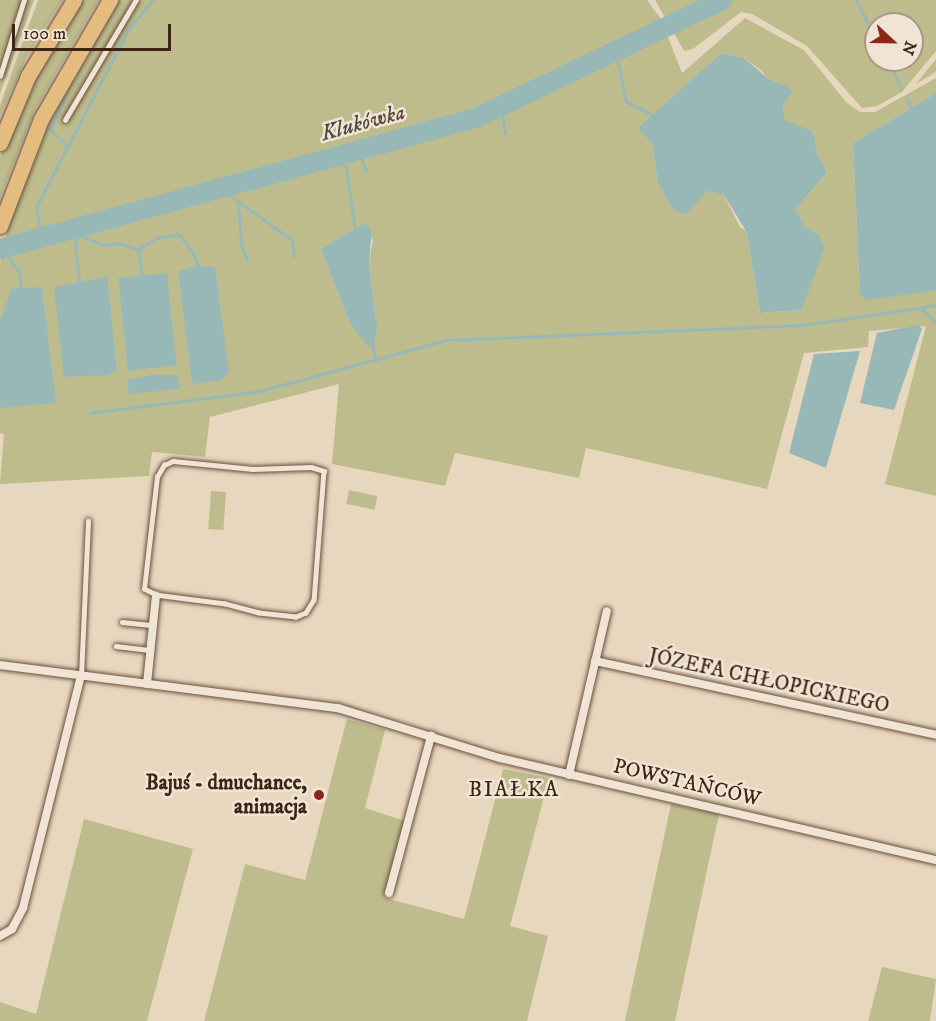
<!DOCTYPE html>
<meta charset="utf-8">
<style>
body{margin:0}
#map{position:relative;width:936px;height:1021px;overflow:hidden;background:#e8d7bf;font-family:"IM FELL DW Pica",serif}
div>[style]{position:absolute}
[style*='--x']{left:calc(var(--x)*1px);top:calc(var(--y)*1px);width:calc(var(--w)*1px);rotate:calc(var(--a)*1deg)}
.green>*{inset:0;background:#bebc8c;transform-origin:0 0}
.water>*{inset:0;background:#98b8b8;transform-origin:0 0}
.stream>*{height:3px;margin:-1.5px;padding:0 1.5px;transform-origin:1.5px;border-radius:1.5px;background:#98b8b8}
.river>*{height:20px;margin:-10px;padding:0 10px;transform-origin:10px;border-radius:10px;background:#98b8b8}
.roads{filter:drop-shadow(0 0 2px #69503f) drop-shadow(0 0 2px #69503f)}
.lane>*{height:4.5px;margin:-2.25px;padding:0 2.25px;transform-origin:2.25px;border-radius:2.25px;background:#f0e5d5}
.street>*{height:8px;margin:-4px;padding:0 4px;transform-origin:4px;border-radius:4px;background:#f0e5d5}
.highway>*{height:15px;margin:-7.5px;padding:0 7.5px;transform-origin:7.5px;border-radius:7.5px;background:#e4bc80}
.dots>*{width:16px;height:16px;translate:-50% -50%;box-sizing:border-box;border:3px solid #f0e5d5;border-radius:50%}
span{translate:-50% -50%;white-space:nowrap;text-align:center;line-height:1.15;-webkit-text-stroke:5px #f0e5d5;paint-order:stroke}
.street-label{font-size:21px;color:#3f2314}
.poi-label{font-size:21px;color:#3f2314;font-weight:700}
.right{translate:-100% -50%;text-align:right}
.water-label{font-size:22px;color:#55483d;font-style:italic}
.neighbourhood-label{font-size:22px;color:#3f2314;letter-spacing:1.5px}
.north{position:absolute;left:864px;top:12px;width:60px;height:60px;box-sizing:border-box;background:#f0e5d5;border:2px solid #a99788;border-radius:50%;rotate:112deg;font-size:16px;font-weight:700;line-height:24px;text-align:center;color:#3f2314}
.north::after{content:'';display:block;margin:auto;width:21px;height:27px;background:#8f2418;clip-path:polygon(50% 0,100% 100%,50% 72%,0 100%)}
.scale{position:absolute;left:12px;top:24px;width:159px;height:27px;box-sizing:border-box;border:3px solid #3f2314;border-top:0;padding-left:8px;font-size:18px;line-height:21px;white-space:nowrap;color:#3f2314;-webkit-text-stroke:4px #f0e5d5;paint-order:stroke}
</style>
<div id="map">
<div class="green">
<i style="clip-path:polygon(0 0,34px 0,0 94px)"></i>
<i style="clip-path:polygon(38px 0,62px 0,26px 58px,0 115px,0 105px)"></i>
<i style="clip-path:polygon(80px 0,98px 0,35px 109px,0 197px,0 157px,12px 124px,26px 90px)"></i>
<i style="clip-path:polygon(evenodd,117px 0,647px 0,661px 19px,682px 73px,745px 18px,804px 50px,847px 103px,860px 112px,875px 112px,936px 78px,936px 93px,853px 143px,860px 295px,936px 290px,936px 496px,885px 484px,926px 326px,869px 331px,868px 347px,804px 353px,767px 489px,586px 448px,579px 478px,455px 453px,445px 486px,332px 464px,339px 384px,210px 417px,205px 457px,152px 452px,149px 476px,0 484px,4px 434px,0 433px,0 263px,8px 226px,38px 139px,117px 0,721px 53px,744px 58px,763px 72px,783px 105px,783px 121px,813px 131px,818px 156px,827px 172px,796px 209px,804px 226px,818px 234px,802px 310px,760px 313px,746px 231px,740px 227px,724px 195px,707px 191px,689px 208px,673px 210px,658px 184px,652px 144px,639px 128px,721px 53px,117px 0,364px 223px,373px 240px,369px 262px,376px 319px,350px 324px,321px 249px,364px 223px)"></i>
<i style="clip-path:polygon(evenodd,655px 0,936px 0,936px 51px,902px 92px,877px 106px,862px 108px,807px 46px,752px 14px,741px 12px,693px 49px,684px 51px,655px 0,876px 24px,912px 24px,912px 60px,876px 60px,876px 24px)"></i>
<i style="clip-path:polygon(936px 59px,936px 72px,916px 84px)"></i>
<i style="left:349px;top:490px;width:29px;height:14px;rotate:12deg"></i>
<i style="left:211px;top:491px;width:15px;height:38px;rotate:4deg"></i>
<i style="clip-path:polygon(347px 719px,385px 730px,365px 808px,405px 821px,385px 898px,464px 919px,503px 769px,549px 778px,510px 926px,548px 936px,527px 1021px,204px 1021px,245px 864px,305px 880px)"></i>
<i style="left:671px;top:804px;width:49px;height:225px;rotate:12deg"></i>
<i style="clip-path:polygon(84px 819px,193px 849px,147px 1021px,0 1021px,0 1002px,36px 1014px)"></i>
<i style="clip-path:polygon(882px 967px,936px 979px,930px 1021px,868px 1021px)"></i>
</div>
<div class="water">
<i style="clip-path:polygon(721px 53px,744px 58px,771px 81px,786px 85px,792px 93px,783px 105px,784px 120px,813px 131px,818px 156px,827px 172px,796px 209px,804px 226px,818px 234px,824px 248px,802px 310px,760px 313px,746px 231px,724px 195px,707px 191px,686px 214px,673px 210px,658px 184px,652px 144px,638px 128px)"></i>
<i style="clip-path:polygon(936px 93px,936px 290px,868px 300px,860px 295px,853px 143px)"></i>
<i style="clip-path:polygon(364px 223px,372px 231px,369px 262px,377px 328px,374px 345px,368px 346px,350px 324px,321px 249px)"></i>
<i style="clip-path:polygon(198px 266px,215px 267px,229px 371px,222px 380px,192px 384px,178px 271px)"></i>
<i style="left:167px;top:273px;width:93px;height:49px;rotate:84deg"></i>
<i style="clip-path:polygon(107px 277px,117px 369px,108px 375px,64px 377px,54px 287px)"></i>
<i style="clip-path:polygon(42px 287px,56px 403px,0 408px,0 322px,11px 289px)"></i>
<i style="clip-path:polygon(918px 325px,922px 329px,894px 410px,860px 403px,877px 333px)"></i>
<i style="clip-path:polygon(860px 351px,826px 468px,789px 453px,814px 354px)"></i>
<i style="clip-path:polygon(152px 375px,177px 375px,180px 389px,129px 394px,127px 380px)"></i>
</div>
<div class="stream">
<i style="--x:856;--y:0;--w:44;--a:62.9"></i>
<i style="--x:616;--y:53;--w:50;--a:78.5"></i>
<i style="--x:626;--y:102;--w:30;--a:26"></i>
<i style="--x:887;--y:60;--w:31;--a:63"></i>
<i style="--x:907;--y:99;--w:9;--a:63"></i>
<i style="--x:501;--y:108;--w:25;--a:81"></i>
<i style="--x:66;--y:145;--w:23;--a:-135"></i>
<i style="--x:50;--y:129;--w:41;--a:-64.1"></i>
<i style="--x:358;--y:149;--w:24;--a:71"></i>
<i style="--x:329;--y:157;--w:20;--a:30"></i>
<i style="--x:346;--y:167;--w:65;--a:82"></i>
<i style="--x:218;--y:187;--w:91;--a:35.6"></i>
<i style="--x:292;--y:240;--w:16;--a:83"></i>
<i style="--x:238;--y:203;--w:41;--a:85.8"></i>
<i style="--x:241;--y:244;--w:17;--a:69"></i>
<i style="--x:74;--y:227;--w:8;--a:60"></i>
<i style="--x:78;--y:234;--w:27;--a:24"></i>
<i style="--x:103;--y:245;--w:14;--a:-8"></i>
<i style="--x:117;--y:243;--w:22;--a:16"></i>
<i style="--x:138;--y:249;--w:21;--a:-31"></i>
<i style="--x:156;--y:238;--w:23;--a:-10"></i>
<i style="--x:179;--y:234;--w:21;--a:53"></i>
<i style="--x:192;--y:251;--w:16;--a:68"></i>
<i style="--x:78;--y:234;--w:9;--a:108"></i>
<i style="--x:75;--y:243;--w:38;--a:84"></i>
<i style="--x:41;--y:235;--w:28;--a:-100"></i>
<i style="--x:36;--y:207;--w:199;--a:-62.5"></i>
<i style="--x:128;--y:30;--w:38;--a:-51"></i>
<i style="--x:3;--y:248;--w:30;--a:57"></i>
<i style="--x:19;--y:273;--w:16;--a:83"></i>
<i style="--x:138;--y:249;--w:25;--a:81"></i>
<i style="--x:921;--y:308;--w:21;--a:45"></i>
<i style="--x:372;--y:341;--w:19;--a:81"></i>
<i style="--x:90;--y:413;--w:171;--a:-7.4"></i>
<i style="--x:260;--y:391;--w:194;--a:-15.3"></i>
<i style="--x:447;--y:340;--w:357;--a:-2.4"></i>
<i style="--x:804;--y:325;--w:134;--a:-8.6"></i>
</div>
<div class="river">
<i style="--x:0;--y:249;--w:496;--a:-15.4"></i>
<i style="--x:478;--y:117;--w:271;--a:-25.6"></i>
</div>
<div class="roads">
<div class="lane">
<i style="--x:0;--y:76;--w:80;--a:-72.5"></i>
<i style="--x:65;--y:120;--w:139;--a:-59.4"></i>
<i style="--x:173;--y:461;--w:80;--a:5.7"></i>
<i style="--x:253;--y:469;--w:58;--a:-2"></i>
<i style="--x:311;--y:467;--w:14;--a:17"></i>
<i style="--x:324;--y:471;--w:129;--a:94.4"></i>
<i style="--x:314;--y:600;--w:15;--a:122"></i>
<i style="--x:306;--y:613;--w:11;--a:158"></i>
<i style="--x:296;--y:617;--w:37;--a:-174"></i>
<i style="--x:259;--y:613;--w:35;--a:-165"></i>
<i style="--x:225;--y:604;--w:70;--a:-172.6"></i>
<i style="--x:156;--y:595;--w:13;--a:-153"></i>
<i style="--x:144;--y:589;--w:113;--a:-83.4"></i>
<i style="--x:157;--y:477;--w:14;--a:-60"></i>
<i style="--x:164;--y:465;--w:10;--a:-24"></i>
<i style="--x:122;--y:622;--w:31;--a:6"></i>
<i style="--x:116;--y:646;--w:35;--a:7"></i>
<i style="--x:81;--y:676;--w:155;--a:-87.4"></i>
</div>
<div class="street">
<i style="--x:595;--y:661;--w:349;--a:12.2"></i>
<i style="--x:0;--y:665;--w:341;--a:7.3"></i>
<i style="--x:338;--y:708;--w:170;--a:17.2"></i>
<i style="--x:500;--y:758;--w:448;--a:13.2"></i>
<i style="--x:147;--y:684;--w:89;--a:-84.2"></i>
<i style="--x:569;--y:775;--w:168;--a:-77"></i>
<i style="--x:389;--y:893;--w:163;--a:-75"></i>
<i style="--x:0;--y:936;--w:14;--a:-30"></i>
<i style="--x:12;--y:929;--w:24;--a:-62"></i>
<i style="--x:23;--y:908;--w:239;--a:-76"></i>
</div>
<div class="highway">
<i style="--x:0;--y:143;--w:73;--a:-67.3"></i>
<i style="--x:28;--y:76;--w:89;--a:-58.8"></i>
<i style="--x:0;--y:226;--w:115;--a:-69"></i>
<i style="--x:41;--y:119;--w:138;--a:-59.9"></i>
</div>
</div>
<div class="dots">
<i style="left:319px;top:795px;background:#8f2418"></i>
</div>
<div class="street-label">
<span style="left:769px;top:681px;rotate:12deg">JÓZEFA CHŁOPICKIEGO</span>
<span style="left:687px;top:783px;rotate:13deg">POWSTAŃCÓW</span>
</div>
<div class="poi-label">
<span class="right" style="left:307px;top:795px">Bajuś - dmuchance,<br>animacja</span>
</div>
<div class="water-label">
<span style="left:363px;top:123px;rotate:-15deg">Klukówka</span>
</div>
<div class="neighbourhood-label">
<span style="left:514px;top:790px">BIAŁKA</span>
</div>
<div class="north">N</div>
<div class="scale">100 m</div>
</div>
